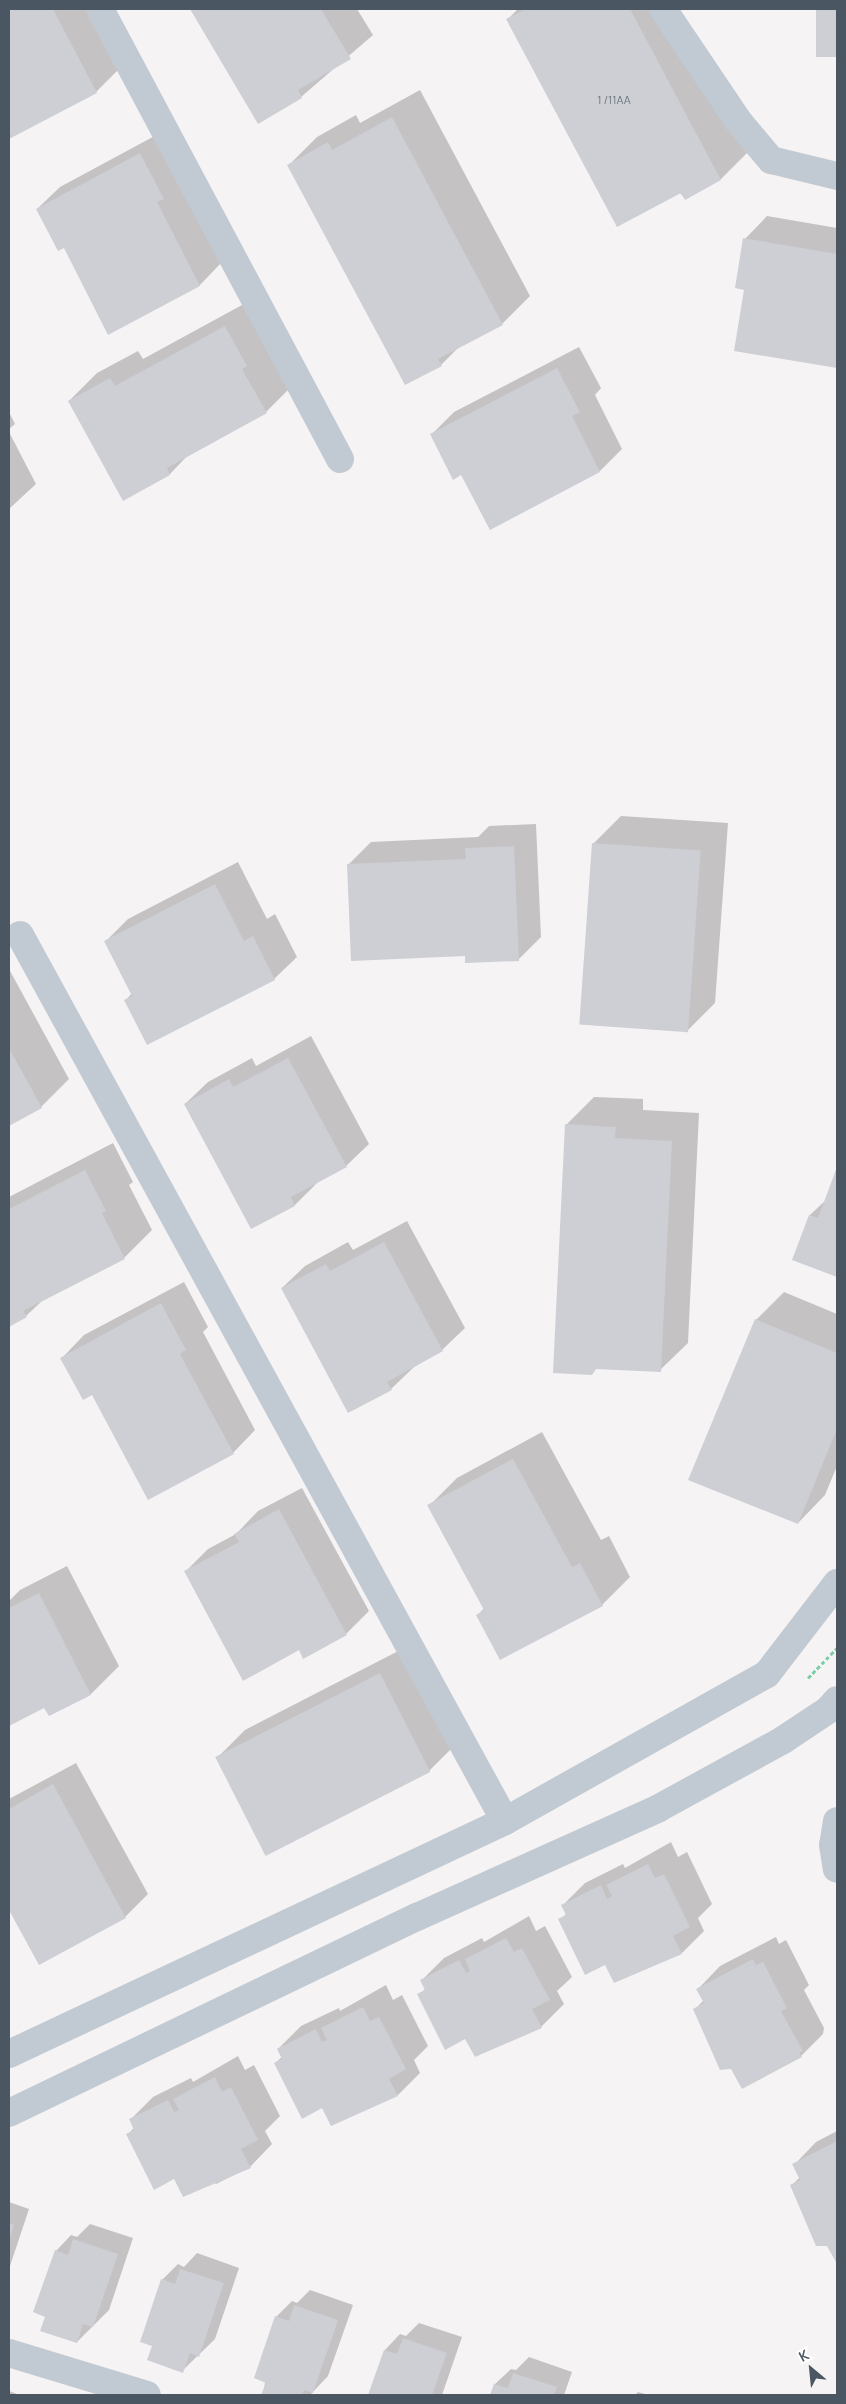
<!DOCTYPE html>
<style>
body{margin:0}
#map{position:relative;width:846px;height:2404px;overflow:hidden;background:#f5f3f3;font-family:Manrope,sans-serif}
div>[style]{position:absolute}
[style*='--x']{left:calc(var(--x)*1px);top:calc(var(--y)*1px);width:calc(var(--w)*1px);rotate:calc(var(--a)*1deg)}
.shadow>*{inset:0;background:#0003;transform-origin:0 0}
.building>*{inset:0;background:#cdcfd5;transform-origin:0 0}
.path>*{height:3px;margin-top:-1.5px;transform-origin:0;background:repeating-linear-gradient(90deg,#7ad0a6 0 4px,transparent 0 6.5px)}
.minor>*{height:28px;margin:-14px;padding:0 14px;transform-origin:14px;border-radius:14px;background:#c1cad2}
span{translate:-50% -50%;white-space:nowrap;text-align:center;line-height:1.15;-webkit-text-stroke:5px #fff;paint-order:stroke}
.number-label{font-size:11px;color:#6b747e}
.number-label span{-webkit-text-stroke-width:0}
.frame{position:absolute;inset:0;border:10px solid #4a5661;pointer-events:none}
.north{position:absolute;left:786px;top:2344px;width:50px;height:50px;-webkit-text-stroke:4px #fff;paint-order:stroke;rotate:332deg;font-size:14px;font-weight:700;line-height:20px;text-align:center;color:#4a5661}
.north::after{content:'';display:block;margin:auto;width:18px;height:22px;background:#4a5661;clip-path:polygon(50% 0,100% 100%,50% 72%,0 100%)}
</style>
<div id="map">
<div class="shadow">
<i style="clip-path:polygon(9px 9px,87px 9px,119px 69px,96px 92px,9px 138px)"></i>
<i style="clip-path:polygon(192px 9px,357px 9px,373px 35px,301px 97px,258px 122px)"></i>
<i style="clip-path:polygon(518px 9px,673px 9px,749px 151px,721px 179px,685px 198px,507px 20px)"></i>
<i style="left:817px;top:9px;width:20px;height:46px"></i>
<i style="clip-path:polygon(420px 90px,530px 296px,502px 324px,460px 346px,441px 365px,289px 165px,317px 137px,356px 115px,360px 123px)"></i>
<i style="clip-path:polygon(162px 132px,222px 262px,200px 285px,108px 333px,64px 247px,37px 209px,60px 187px)"></i>
<i style="clip-path:polygon(767px 216px,837px 228px,837px 367px,735px 350px,746px 289px,745px 239px)"></i>
<i style="clip-path:polygon(253px 299px,294px 384px,266px 412px,189px 454px,170px 474px,123px 499px,69px 401px,97px 373px,138px 351px,143px 359px)"></i>
<i style="clip-path:polygon(579px 347px,601px 388px,595px 395px,622px 449px,600px 471px,462px 474px,431px 435px,454px 412px)"></i>
<i style="clip-path:polygon(9px 412px,15px 424px,9px 429px)"></i>
<i style="clip-path:polygon(9px 432px,36px 484px,9px 509px)"></i>
<i style="clip-path:polygon(621px 816px,728px 823px,715px 1003px,687px 1031px,593px 844px)"></i>
<i style="clip-path:polygon(536px 824px,541px 937px,518px 960px,466px 955px,348px 865px,371px 842px,478px 837px,489px 826px)"></i>
<i style="clip-path:polygon(238px 862px,267px 919px,275px 914px,297px 957px,274px 979px,126px 1000px,132px 993px,106px 941px,128px 919px)"></i>
<i style="clip-path:polygon(9px 969px,69px 1079px,41px 1107px,9px 1125px)"></i>
<i style="clip-path:polygon(311px 1036px,369px 1144px,346px 1166px,318px 1182px,295px 1205px,252px 1227px,185px 1104px,208px 1082px,252px 1058px,256px 1066px)"></i>
<i style="clip-path:polygon(594px 1097px,643px 1099px,643px 1110px,699px 1113px,688px 1343px,660px 1370px,566px 1125px)"></i>
<i style="clip-path:polygon(113px 1143px,133px 1182px,129px 1185px,152px 1230px,124px 1258px,44px 1299px,26px 1316px,9px 1325px,9px 1197px)"></i>
<i style="clip-path:polygon(837px 1170px,837px 1275px,794px 1259px,810px 1215px,827px 1199px)"></i>
<i style="clip-path:polygon(407px 1221px,465px 1328px,442px 1350px,414px 1367px,391px 1389px,282px 1288px,305px 1266px,348px 1242px,353px 1250px)"></i>
<i style="clip-path:polygon(184px 1282px,208px 1327px,203px 1332px,255px 1430px,233px 1453px,62px 1358px,84px 1335px)"></i>
<i style="clip-path:polygon(784px 1292px,837px 1314px,837px 1466px,825px 1495px,798px 1523px,756px 1320px)"></i>
<i style="clip-path:polygon(542px 1432px,601px 1540px,609px 1536px,630px 1577px,602px 1605px,478px 1615px,484px 1608px,429px 1506px,457px 1478px)"></i>
<i style="clip-path:polygon(302px 1488px,369px 1611px,346px 1634px,304px 1657px,299px 1649px,186px 1571px,208px 1549px,236px 1534px,258px 1511px)"></i>
<i style="clip-path:polygon(67px 1566px,119px 1666px,91px 1694px,50px 1715px,45px 1706px,9px 1724px,9px 1601px,20px 1590px)"></i>
<i style="clip-path:polygon(408px 1646px,457px 1743px,429px 1771px,266px 1854px,217px 1758px,245px 1730px)"></i>
<i style="clip-path:polygon(76px 1763px,148px 1894px,125px 1917px,39px 1964px,9px 1908px,9px 1799px)"></i>
<i style="clip-path:polygon(671px 1842px,678px 1857px,687px 1852px,712px 1904px,698px 1918px,704px 1931px,682px 1953px,606px 1963px,560px 1920px,567px 1913px,563px 1905px,585px 1883px,623px 1864px,625px 1868px)"></i>
<i style="clip-path:polygon(529px 1916px,536px 1931px,545px 1926px,572px 1977px,557px 1991px,564px 2004px,541px 2027px,466px 2038px,419px 1995px,426px 1988px,422px 1980px,444px 1958px,482px 1938px,484px 1942px)"></i>
<i style="clip-path:polygon(776px 1937px,779px 1944px,786px 1940px,809px 1985px,804px 1990px,824px 2028px,823px 2034px,801px 2056px,732px 2068px,695px 2009px,704px 2000px,698px 1989px,720px 1966px)"></i>
<i style="clip-path:polygon(386px 1985px,393px 2000px,402px 1995px,428px 2046px,414px 2060px,420px 2073px,398px 2095px,331px 2125px,322px 2107px,275px 2063px,282px 2057px,278px 2049px,301px 2026px,339px 2008px,340px 2011px)"></i>
<i style="clip-path:polygon(238px 2056px,245px 2070px,254px 2065px,280px 2116px,265px 2131px,272px 2144px,250px 2167px,216px 2184px,212px 2181px,175px 2178px,127px 2135px,134px 2128px,130px 2120px,153px 2097px,191px 2078px,193px 2082px)"></i>
<i style="clip-path:polygon(837px 2131px,837px 2261px,791px 2186px,800px 2177px,794px 2165px,816px 2142px)"></i>
<i style="clip-path:polygon(9px 2202px,29px 2209px,9px 2269px)"></i>
<i style="clip-path:polygon(90px 2224px,133px 2238px,109px 2310px,77px 2342px,47px 2316px,56px 2251px,71px 2235px,77px 2237px)"></i>
<i style="clip-path:polygon(197px 2253px,239px 2268px,215px 2339px,182px 2371px,153px 2345px,162px 2280px,178px 2264px,184px 2267px)"></i>
<i style="clip-path:polygon(310px 2290px,353px 2305px,328px 2376px,310px 2395px,263px 2395px,276px 2317px,292px 2301px,297px 2303px)"></i>
<i style="clip-path:polygon(419px 2323px,462px 2337px,442px 2395px,369px 2395px,385px 2350px,400px 2334px,406px 2336px)"></i>
<i style="clip-path:polygon(529px 2357px,572px 2372px,564px 2395px,491px 2395px,495px 2384px,511px 2369px,516px 2370px)"></i>
<i style="clip-path:polygon(9px 2391px,20px 2395px,9px 2395px)"></i>
<i style="clip-path:polygon(638px 2392px,649px 2395px,635px 2395px)"></i>
</div>
<div class="building">
<i style="clip-path:polygon(9px 9px,53px 9px,97px 93px,9px 139px)"></i>
<i style="clip-path:polygon(190px 9px,321px 9px,351px 59px,298px 90px,302px 98px,258px 124px)"></i>
<i style="clip-path:polygon(526px 9px,630px 9px,721px 180px,685px 200px,681px 193px,617px 227px,506px 19px)"></i>
<i style="left:816px;top:9px;width:21px;height:48px"></i>
<i style="clip-path:polygon(392px 117px,503px 325px,438px 359px,442px 366px,405px 385px,287px 165px,328px 142px,332px 150px)"></i>
<i style="clip-path:polygon(140px 153px,164px 199px,157px 202px,200px 286px,108px 335px,64px 248px,58px 251px,36px 209px)"></i>
<i style="clip-path:polygon(743px 238px,837px 254px,837px 368px,734px 351px,744px 290px,735px 288px)"></i>
<i style="clip-path:polygon(225px 326px,247px 366px,242px 369px,267px 413px,167px 468px,170px 475px,123px 501px,68px 401px,110px 378px,115px 386px)"></i>
<i style="clip-path:polygon(557px 368px,580px 412px,572px 416px,600px 472px,490px 530px,461px 475px,453px 480px,430px 434px)"></i>
<i style="left:592px;top:843px;width:109px;height:182px;rotate:4deg"></i>
<i style="clip-path:polygon(514px 846px,519px 961px,465px 963px,465px 956px,351px 961px,347px 864px,466px 859px,465px 848px)"></i>
<i style="clip-path:polygon(215px 884px,244px 941px,253px 936px,275px 980px,147px 1045px,124px 1000px,132px 996px,104px 941px)"></i>
<i style="clip-path:polygon(9px 1048px,42px 1108px,9px 1126px)"></i>
<i style="clip-path:polygon(288px 1058px,347px 1167px,291px 1197px,295px 1206px,251px 1229px,184px 1104px,229px 1079px,233px 1087px)"></i>
<i style="clip-path:polygon(565px 1124px,616px 1127px,615px 1138px,672px 1141px,661px 1372px,596px 1369px,592px 1375px,553px 1373px)"></i>
<i style="clip-path:polygon(837px 1167px,837px 1277px,792px 1260px,809px 1215px,818px 1218px)"></i>
<i style="clip-path:polygon(85px 1170px,106px 1211px,102px 1213px,125px 1259px,23px 1311px,27px 1317px,9px 1327px,9px 1209px)"></i>
<i style="clip-path:polygon(384px 1242px,443px 1351px,387px 1382px,392px 1390px,348px 1413px,281px 1288px,326px 1264px,330px 1271px)"></i>
<i style="clip-path:polygon(161px 1303px,186px 1350px,180px 1354px,234px 1454px,148px 1500px,92px 1395px,83px 1400px,60px 1358px)"></i>
<i style="clip-path:polygon(755px 1319px,837px 1353px,837px 1429px,798px 1524px,688px 1480px)"></i>
<i style="clip-path:polygon(513px 1459px,572px 1567px,580px 1563px,603px 1606px,500px 1660px,476px 1615px,484px 1610px,427px 1505px)"></i>
<i style="clip-path:polygon(279px 1509px,347px 1635px,303px 1659px,299px 1650px,243px 1681px,184px 1571px,239px 1542px,234px 1534px)"></i>
<i style="clip-path:polygon(39px 1593px,91px 1695px,49px 1716px,44px 1708px,9px 1726px,9px 1608px)"></i>
<i style="left:380px;top:1673px;width:111px;height:185px;rotate:63deg"></i>
<i style="clip-path:polygon(53px 1784px,126px 1918px,39px 1965px,9px 1910px,9px 1809px)"></i>
<i style="clip-path:polygon(648px 1864px,655px 1878px,664px 1874px,690px 1927px,673px 1936px,682px 1954px,614px 1983px,605px 1965px,585px 1975px,558px 1919px,566px 1915px,561px 1905px,601px 1885px,607px 1899px,612px 1896px,606px 1885px)"></i>
<i style="clip-path:polygon(506px 1938px,514px 1952px,522px 1948px,550px 2000px,532px 2009px,542px 2028px,475px 2057px,465px 2039px,445px 2050px,417px 1994px,425px 1990px,420px 1980px,459px 1960px,466px 1973px,470px 1971px,465px 1959px)"></i>
<i style="clip-path:polygon(753px 1959px,756px 1965px,763px 1962px,787px 2008px,781px 2011px,803px 2051px,799px 2053px,802px 2057px,742px 2089px,731px 2069px,720px 2070px,693px 2009px,704px 2003px,696px 1989px)"></i>
<i style="clip-path:polygon(363px 2007px,370px 2021px,379px 2017px,406px 2069px,389px 2079px,398px 2096px,331px 2126px,322px 2108px,302px 2119px,274px 2063px,282px 2059px,277px 2049px,316px 2029px,322px 2042px,327px 2040px,321px 2028px)"></i>
<i style="clip-path:polygon(215px 2077px,222px 2092px,231px 2087px,258px 2140px,241px 2149px,251px 2168px,183px 2197px,174px 2179px,154px 2190px,126px 2134px,134px 2130px,129px 2119px,168px 2100px,174px 2112px,179px 2110px,173px 2099px)"></i>
<i style="clip-path:polygon(837px 2141px,837px 2264px,827px 2246px,816px 2246px,790px 2185px,800px 2180px,792px 2164px)"></i>
<i style="clip-path:polygon(9px 2223px,14px 2225px,9px 2240px)"></i>
<i style="clip-path:polygon(73px 2239px,118px 2254px,93px 2327px,83px 2324px,77px 2343px,40px 2331px,45px 2317px,33px 2312px,55px 2250px,68px 2255px)"></i>
<i style="clip-path:polygon(180px 2269px,224px 2283px,199px 2357px,190px 2353px,183px 2373px,147px 2360px,152px 2346px,140px 2342px,161px 2279px,175px 2284px)"></i>
<i style="clip-path:polygon(294px 2305px,338px 2320px,313px 2393px,304px 2390px,302px 2395px,261px 2395px,266px 2383px,254px 2378px,275px 2316px,289px 2321px)"></i>
<i style="clip-path:polygon(403px 2338px,447px 2353px,432px 2395px,368px 2395px,384px 2350px,397px 2354px)"></i>
<i style="clip-path:polygon(513px 2373px,557px 2387px,554px 2395px,490px 2395px,494px 2384px,508px 2388px)"></i>
</div>
<div class="path">
<i style="--x:808;--y:1678;--w:42;--a:-46"></i>
</div>
<div class="minor">
<i style="--x:100;--y:9;--w:510;--a:61.93"></i>
<i style="--x:663;--y:9;--w:136;--a:56.1"></i>
<i style="--x:739;--y:122;--w:50;--a:49.9"></i>
<i style="--x:771;--y:160;--w:68;--a:13.6"></i>
<i style="--x:20;--y:935;--w:1010;--a:61.3"></i>
<i style="--x:837;--y:1821;--w:24;--a:99"></i>
<i style="--x:833;--y:1845;--w:24;--a:81"></i>
<i style="--x:9;--y:2054;--w:548;--a:-25.16"></i>
<i style="--x:505;--y:1821;--w:300;--a:-29.3"></i>
<i style="--x:767;--y:1674;--w:115;--a:-52.4"></i>
<i style="--x:9;--y:2113;--w:453;--a:-25.7"></i>
<i style="--x:417;--y:1917;--w:265;--a:-24.2"></i>
<i style="--x:659;--y:1808;--w:141;--a:-28.7"></i>
<i style="--x:783;--y:1740;--w:54;--a:-33.7"></i>
<i style="--x:828;--y:1710;--w:13;--a:-48"></i>
<i style="--x:9;--y:2353;--w:144;--a:16.9"></i>
</div>
<div class="number-label">
<span style="left:614px;top:100px">1 /11AA</span>
</div>
<div class="frame"></div>
<div class="north">K</div>
</div>
